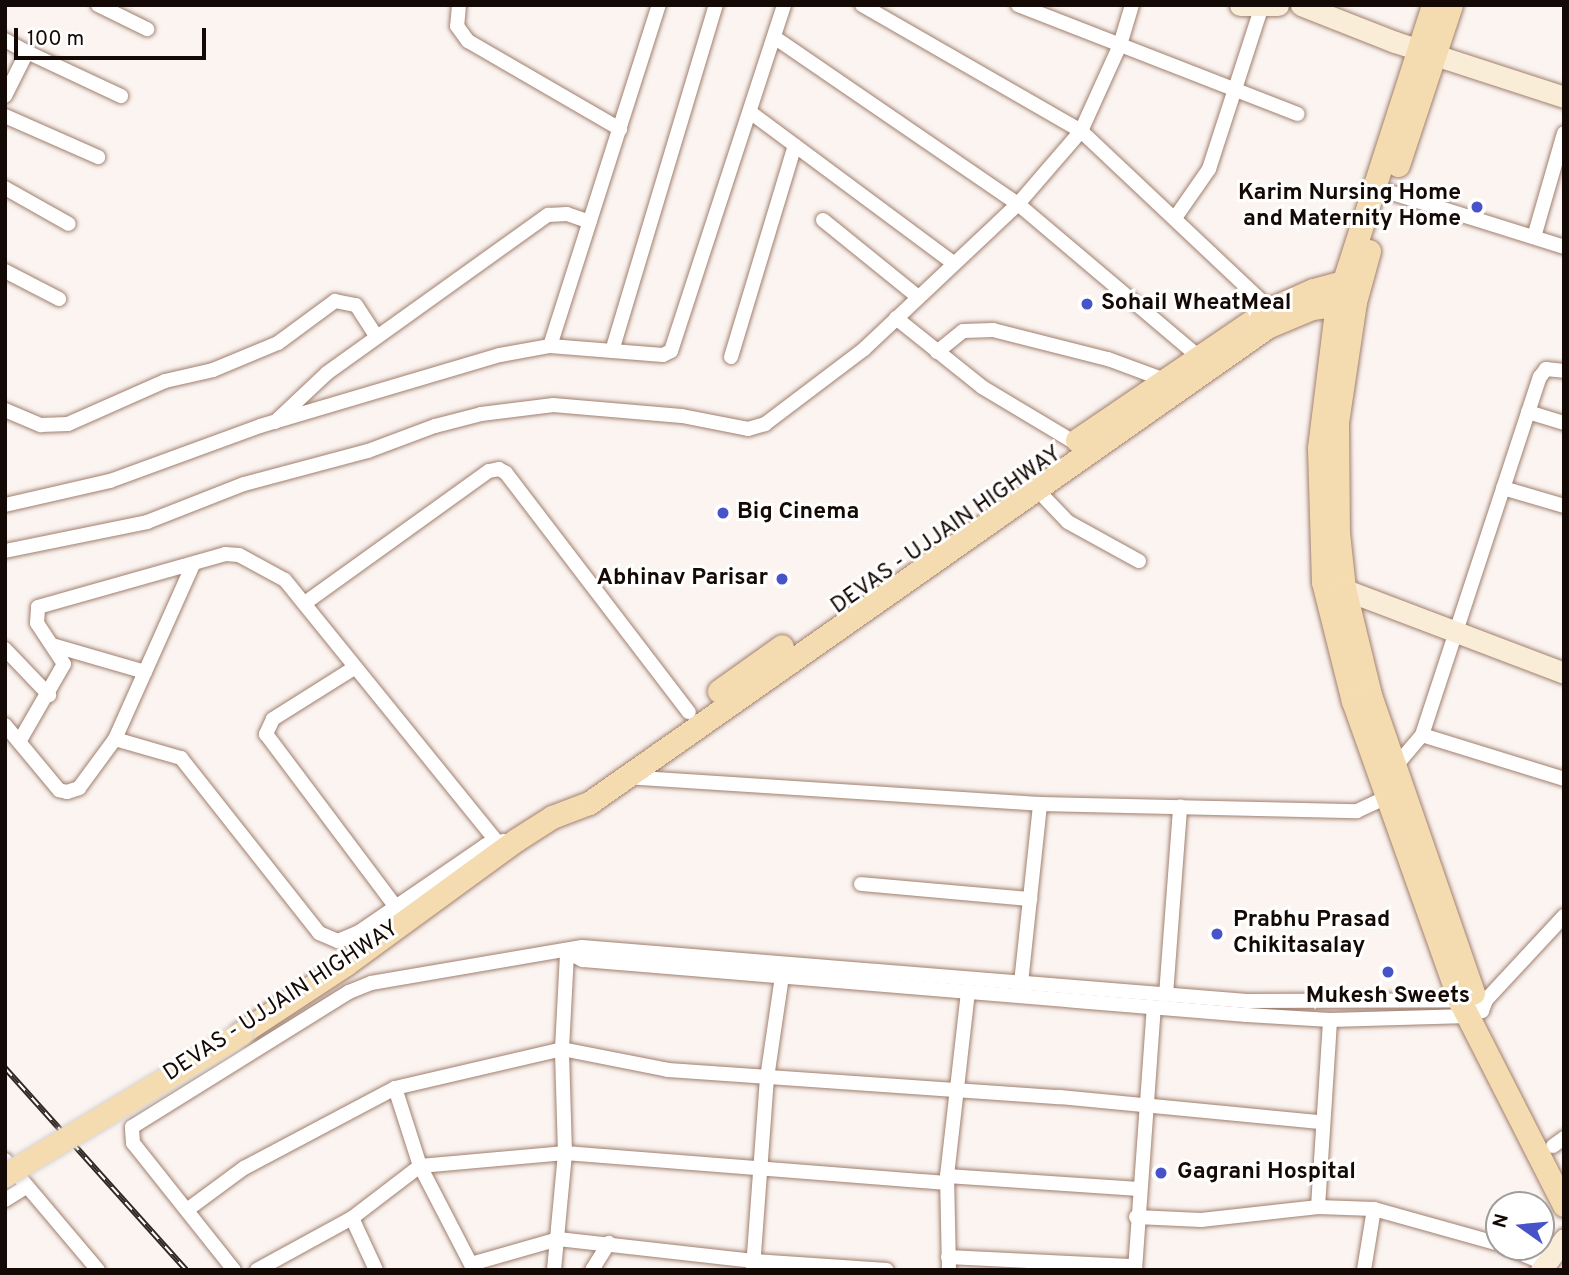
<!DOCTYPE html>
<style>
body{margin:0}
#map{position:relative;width:1569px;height:1275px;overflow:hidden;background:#fbf4f0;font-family:Overpass,sans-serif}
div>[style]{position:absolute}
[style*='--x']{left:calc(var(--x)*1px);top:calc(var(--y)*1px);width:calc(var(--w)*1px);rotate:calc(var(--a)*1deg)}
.roads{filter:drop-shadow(0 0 2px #a07f6e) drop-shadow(0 0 2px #a07f6e)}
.street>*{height:14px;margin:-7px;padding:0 7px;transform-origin:7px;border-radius:7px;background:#fff}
.secondary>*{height:21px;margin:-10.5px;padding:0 10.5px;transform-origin:10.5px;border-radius:10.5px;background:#faedd7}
.primary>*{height:23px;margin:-11.5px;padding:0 11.5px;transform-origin:11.5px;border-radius:11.5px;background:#f5dcb0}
.rail>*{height:6px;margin-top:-3px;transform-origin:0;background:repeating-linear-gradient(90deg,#fff 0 10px,#332824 0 20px);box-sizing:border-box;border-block:2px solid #332824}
.bridges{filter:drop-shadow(0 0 2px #d5d3d2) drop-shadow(0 0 2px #d5d3d2)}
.primary-bridge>*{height:23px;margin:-11.5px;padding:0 11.5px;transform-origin:11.5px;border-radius:11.5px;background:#f5dcb0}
.dots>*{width:19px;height:19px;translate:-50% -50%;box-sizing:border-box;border:4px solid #fff;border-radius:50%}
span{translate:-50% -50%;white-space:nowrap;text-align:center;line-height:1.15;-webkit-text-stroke:6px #fff;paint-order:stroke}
.poi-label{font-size:23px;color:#140904;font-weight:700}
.right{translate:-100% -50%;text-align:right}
.left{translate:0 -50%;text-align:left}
.street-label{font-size:23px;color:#140904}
.frame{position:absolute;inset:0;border:7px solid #140904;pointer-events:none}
.north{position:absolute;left:1485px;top:1191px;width:70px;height:70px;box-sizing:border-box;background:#fff;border:2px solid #a19d9b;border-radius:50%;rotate:285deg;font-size:19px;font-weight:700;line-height:28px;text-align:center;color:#140904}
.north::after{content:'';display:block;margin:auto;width:24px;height:32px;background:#4753c8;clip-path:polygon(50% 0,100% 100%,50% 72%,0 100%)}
.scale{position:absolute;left:14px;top:28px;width:192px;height:32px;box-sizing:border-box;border:4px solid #140904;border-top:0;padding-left:9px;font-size:21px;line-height:24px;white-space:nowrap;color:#140904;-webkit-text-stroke:5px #fff;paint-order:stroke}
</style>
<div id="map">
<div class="roads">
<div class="street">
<i style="--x:98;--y:5;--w:55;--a:26.1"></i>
<i style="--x:459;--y:5;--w:21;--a:95"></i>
<i style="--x:457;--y:26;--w:19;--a:54"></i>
<i style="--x:468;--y:41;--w:176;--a:30.1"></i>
<i style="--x:862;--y:5;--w:253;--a:29.9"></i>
<i style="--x:1081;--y:131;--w:260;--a:43.3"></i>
<i style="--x:1018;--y:5;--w:300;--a:21.3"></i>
<i style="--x:774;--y:37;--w:296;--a:34.4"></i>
<i style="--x:1018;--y:204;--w:236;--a:40.2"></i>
<i style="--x:5;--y:40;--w:25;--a:29"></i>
<i style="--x:27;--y:52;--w:49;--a:116.6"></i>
<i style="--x:27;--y:52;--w:104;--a:25.1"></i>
<i style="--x:750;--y:112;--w:253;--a:36.6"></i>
<i style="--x:5;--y:116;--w:102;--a:23.8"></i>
<i style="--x:5;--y:188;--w:73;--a:29.4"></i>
<i style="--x:1389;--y:192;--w:183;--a:17.4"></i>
<i style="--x:1175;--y:218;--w:60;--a:-55.2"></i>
<i style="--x:1209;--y:169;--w:171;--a:-72"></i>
<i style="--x:823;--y:220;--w:122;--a:39"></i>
<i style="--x:1534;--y:237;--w:108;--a:-73.9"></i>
<i style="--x:5;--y:271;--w:61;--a:27.4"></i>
<i style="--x:896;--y:318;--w:110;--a:38.7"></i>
<i style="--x:982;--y:387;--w:107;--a:30.9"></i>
<i style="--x:550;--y:346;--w:358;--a:-72.3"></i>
<i style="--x:612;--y:351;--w:361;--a:-73.3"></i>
<i style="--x:937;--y:352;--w:33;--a:-39"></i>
<i style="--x:963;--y:331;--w:30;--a:-2"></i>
<i style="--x:993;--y:330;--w:119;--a:14.2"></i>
<i style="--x:1108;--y:359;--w:58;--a:20.3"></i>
<i style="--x:731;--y:357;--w:221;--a:-73.2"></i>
<i style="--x:5;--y:410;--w:39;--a:23"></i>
<i style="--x:41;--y:425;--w:27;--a:-2"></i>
<i style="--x:68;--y:424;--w:106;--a:-23.9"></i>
<i style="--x:165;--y:381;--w:49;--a:-12.9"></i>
<i style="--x:213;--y:370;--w:70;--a:-22.6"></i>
<i style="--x:278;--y:343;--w:71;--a:-36.4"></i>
<i style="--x:335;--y:301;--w:21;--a:11"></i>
<i style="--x:356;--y:305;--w:38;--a:57"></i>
<i style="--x:1528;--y:412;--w:38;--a:17"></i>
<i style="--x:275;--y:422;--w:71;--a:-43.3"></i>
<i style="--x:327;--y:373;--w:272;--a:-35.6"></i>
<i style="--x:548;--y:215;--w:19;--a:-3"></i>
<i style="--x:567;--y:214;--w:24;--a:19"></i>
<i style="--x:1025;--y:477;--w:62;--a:46.3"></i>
<i style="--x:1068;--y:522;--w:81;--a:28.8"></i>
<i style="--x:1503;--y:488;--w:64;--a:16.4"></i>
<i style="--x:5;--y:505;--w:108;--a:-12.9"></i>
<i style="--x:110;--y:481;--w:160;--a:-20.1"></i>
<i style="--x:260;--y:426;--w:250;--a:-16.5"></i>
<i style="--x:500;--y:355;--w:51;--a:-10.2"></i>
<i style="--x:550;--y:346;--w:113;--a:4.6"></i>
<i style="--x:663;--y:355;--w:9;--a:-27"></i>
<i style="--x:671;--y:351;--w:364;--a:-71.9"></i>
<i style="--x:5;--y:551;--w:145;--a:-11.5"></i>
<i style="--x:147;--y:522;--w:104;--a:-21.4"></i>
<i style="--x:244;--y:484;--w:128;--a:-14.9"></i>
<i style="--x:368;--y:451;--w:72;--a:-20.5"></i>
<i style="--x:435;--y:426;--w:48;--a:-14.6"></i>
<i style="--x:481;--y:414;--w:73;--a:-7.1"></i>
<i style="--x:553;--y:405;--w:129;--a:4.9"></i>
<i style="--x:682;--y:416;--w:67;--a:11.1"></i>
<i style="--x:748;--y:429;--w:18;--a:-16"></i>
<i style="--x:765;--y:424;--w:124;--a:-37.1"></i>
<i style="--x:864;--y:349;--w:212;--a:-43.3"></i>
<i style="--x:1018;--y:204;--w:96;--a:-49.2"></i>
<i style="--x:1081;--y:131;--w:94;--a:-65.6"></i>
<i style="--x:1120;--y:45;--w:42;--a:-73.3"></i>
<i style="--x:305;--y:603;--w:226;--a:-35.7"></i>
<i style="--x:489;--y:471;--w:10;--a:-11"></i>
<i style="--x:499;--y:469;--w:8;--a:30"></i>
<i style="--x:506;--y:473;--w:301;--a:52.6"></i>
<i style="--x:52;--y:645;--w:97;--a:16.2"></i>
<i style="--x:5;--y:649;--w:64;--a:46.3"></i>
<i style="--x:354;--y:668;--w:96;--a:147.8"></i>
<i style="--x:273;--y:719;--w:17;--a:115"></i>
<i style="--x:266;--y:734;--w:216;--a:53.1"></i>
<i style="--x:5;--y:725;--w:85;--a:50.3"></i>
<i style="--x:59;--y:790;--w:8;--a:14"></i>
<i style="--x:67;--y:792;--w:13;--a:-18"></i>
<i style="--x:79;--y:788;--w:61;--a:-53.7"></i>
<i style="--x:115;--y:739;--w:69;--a:16.1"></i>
<i style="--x:181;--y:758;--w:223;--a:51.7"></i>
<i style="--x:319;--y:933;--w:21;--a:23"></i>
<i style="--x:338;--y:941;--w:23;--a:-23"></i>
<i style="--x:359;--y:932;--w:154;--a:-34.4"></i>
<i style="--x:486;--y:845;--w:18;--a:-13"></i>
<i style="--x:1422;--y:735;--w:149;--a:17.2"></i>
<i style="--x:115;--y:739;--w:191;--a:-65.9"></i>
<i style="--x:19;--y:742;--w:90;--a:-60"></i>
<i style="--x:64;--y:664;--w:49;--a:-123.4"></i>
<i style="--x:37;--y:623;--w:16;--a:-86"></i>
<i style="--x:38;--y:607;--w:194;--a:-15.8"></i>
<i style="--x:225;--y:554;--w:14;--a:4"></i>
<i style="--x:239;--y:555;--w:52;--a:28.5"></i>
<i style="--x:285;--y:580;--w:337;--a:51"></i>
<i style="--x:1394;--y:768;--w:43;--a:-49.7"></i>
<i style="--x:1422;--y:735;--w:377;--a:-71.8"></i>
<i style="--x:1540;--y:377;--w:10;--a:-53"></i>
<i style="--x:1546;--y:369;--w:18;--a:6"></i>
<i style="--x:624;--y:777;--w:417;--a:3.7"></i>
<i style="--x:1040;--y:804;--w:317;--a:1.3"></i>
<i style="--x:1357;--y:811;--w:31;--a:-25"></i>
<i style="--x:861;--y:884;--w:170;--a:5.1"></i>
<i style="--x:567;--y:952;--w:18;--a:27"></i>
<i style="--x:583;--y:960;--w:666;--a:4.74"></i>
<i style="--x:1247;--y:1015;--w:83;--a:3.4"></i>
<i style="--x:1330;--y:1020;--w:139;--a:-1.6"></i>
<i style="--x:1469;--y:1016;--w:14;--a:-21"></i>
<i style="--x:1482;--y:1011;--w:12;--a:-70"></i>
<i style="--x:1486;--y:1000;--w:115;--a:-47.1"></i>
<i style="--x:1021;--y:983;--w:180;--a:-83.9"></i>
<i style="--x:1166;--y:995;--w:189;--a:-85.7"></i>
<i style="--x:395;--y:1088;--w:82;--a:72.2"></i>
<i style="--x:420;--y:1166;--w:117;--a:62.6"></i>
<i style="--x:1553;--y:1146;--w:14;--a:-36"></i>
<i style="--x:5;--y:1160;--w:144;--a:49.8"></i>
<i style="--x:947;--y:1176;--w:192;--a:3.9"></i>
<i style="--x:5;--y:1200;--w:25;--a:-32"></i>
<i style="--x:1318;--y:1207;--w:187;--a:-86.3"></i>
<i style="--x:187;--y:1210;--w:71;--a:-36.4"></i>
<i style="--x:244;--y:1168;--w:171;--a:-27.9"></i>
<i style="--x:395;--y:1088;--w:171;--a:-13.1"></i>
<i style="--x:562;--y:1049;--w:108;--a:11.2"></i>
<i style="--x:668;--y:1070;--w:392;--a:4"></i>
<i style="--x:1059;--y:1097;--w:263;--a:5.5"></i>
<i style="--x:1136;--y:1217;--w:65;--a:2.6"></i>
<i style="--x:1201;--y:1220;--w:118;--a:-6.3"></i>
<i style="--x:1318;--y:1207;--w:56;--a:2"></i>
<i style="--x:1374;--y:1209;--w:130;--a:15.6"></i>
<i style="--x:352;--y:1218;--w:57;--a:65.2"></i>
<i style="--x:1505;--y:1247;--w:42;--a:22.3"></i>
<i style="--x:948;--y:1257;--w:187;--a:2.8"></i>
<i style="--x:471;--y:1264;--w:91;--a:-16"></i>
<i style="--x:558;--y:1239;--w:197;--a:6.4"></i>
<i style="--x:754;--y:1261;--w:133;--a:3.9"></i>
<i style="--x:753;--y:1268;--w:191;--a:-85.8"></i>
<i style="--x:767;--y:1078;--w:102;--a:-81.6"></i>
<i style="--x:234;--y:1270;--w:162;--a:-128.5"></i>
<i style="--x:133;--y:1143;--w:16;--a:-94"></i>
<i style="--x:132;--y:1127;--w:256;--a:-31.9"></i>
<i style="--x:349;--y:992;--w:24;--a:-22"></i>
<i style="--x:371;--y:983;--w:214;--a:-9.7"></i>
<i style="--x:582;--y:947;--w:667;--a:4.64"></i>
<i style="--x:1247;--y:1001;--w:239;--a:-0.2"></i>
<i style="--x:257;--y:1270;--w:108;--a:-28.7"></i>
<i style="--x:352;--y:1218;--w:86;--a:-37.4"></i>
<i style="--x:420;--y:1166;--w:146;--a:-5.1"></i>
<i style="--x:565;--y:1153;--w:383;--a:4.5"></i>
<i style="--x:554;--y:1270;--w:118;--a:-84.6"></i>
<i style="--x:565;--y:1153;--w:104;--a:-91.7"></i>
<i style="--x:562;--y:1049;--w:97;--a:-87"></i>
<i style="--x:592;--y:1270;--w:32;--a:-58"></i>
<i style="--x:949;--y:1270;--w:94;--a:-91.2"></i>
<i style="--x:947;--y:1176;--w:186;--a:-83.5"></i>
<i style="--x:1135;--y:1270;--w:263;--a:-85.9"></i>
<i style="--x:1364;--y:1270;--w:62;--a:-80.7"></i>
</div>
<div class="secondary">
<i style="--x:1240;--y:5;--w:38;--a:0"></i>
<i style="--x:1301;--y:5;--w:101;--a:21.5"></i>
<i style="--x:1395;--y:42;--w:178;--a:18"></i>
<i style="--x:1330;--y:584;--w:250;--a:20.8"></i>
<i style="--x:1541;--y:1270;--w:39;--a:-53"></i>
</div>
<div class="primary">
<i style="--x:1433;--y:5;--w:313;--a:107.9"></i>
<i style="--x:1337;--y:303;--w:146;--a:97.1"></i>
<i style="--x:1319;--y:448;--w:134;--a:88.3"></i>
<i style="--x:1323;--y:582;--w:123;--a:75.9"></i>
<i style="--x:1353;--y:701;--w:319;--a:70.4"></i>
<i style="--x:1460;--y:1001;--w:229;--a:63"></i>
<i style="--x:1398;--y:165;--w:169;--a:-71.7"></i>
<i style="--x:1369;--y:251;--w:53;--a:105.4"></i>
<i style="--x:1355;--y:302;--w:122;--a:98.5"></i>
<i style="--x:1337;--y:423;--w:110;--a:89.5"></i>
<i style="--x:1338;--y:533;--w:55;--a:83.8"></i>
<i style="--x:1344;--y:588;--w:110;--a:76.3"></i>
<i style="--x:1370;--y:695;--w:315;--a:70.9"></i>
<i style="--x:1077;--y:440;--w:233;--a:-34.2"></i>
<i style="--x:1270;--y:309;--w:47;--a:-23.8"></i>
<i style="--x:1313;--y:290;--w:42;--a:-15"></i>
<i style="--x:719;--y:691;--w:77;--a:-35.5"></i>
<i style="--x:241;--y:1033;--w:126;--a:-33.3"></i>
<i style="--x:346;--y:964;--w:210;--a:-36.1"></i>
<i style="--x:516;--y:840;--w:43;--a:-32.6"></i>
<i style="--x:552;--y:817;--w:40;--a:-21"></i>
<i style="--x:589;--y:803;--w:828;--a:-35.07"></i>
<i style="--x:1267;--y:327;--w:49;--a:-22.9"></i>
<i style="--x:1312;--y:308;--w:43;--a:-7.9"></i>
</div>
</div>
<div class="rail">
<i style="--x:5;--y:1068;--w:271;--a:48.1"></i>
</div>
<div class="bridges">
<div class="primary-bridge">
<i style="--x:5;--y:1175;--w:275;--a:-31"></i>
</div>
</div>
<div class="dots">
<i style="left:1477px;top:207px;background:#4753c8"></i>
<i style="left:1087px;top:304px;background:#4753c8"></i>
<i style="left:723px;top:513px;background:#4753c8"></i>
<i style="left:782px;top:579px;background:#4753c8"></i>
<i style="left:1217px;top:934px;background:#4753c8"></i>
<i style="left:1388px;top:972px;background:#4753c8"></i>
<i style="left:1161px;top:1173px;background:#4753c8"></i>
</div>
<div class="poi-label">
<span class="right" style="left:1461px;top:207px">Karim Nursing Home<br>and Maternity Home</span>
<span class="left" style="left:1101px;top:304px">Sohail WheatMeal</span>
<span class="left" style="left:737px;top:513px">Big Cinema</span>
<span class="right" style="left:768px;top:579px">Abhinav Parisar</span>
<span class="left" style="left:1233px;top:934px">Prabhu Prasad<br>Chikitasalay</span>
<span style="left:1388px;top:997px">Mukesh Sweets</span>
<span class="left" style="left:1177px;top:1173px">Gagrani Hospital</span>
</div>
<div class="street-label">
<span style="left:947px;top:531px;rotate:-35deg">DEVAS - UJJAIN HIGHWAY</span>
<span style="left:282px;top:1002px;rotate:-33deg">DEVAS - UJJAIN HIGHWAY</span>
</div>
<div class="frame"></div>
<div class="north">N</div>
<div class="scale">100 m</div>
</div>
